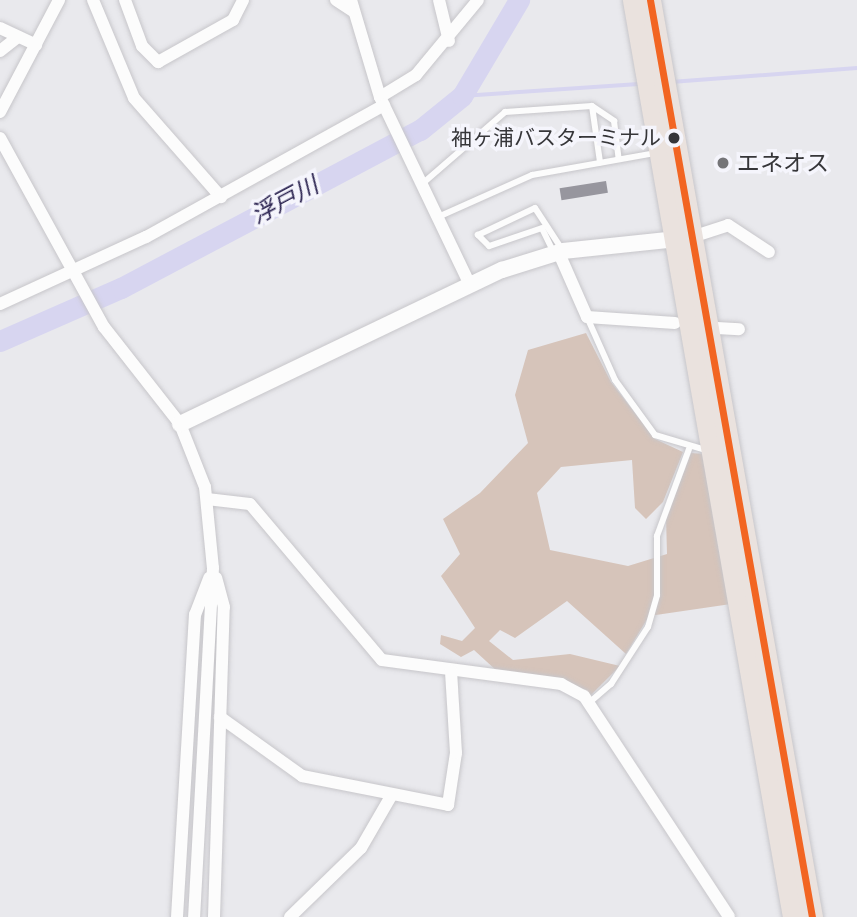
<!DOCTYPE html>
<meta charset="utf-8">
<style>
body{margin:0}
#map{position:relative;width:857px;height:917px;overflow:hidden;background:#e9e9ed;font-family:Bitter,"Noto Sans JP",serif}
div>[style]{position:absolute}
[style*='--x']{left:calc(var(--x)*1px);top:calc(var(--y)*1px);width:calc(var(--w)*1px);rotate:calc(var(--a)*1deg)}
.forest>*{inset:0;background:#d6c4ba}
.stream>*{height:3.5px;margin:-1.75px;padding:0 1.75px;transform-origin:1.75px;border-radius:1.75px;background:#d7d5f0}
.river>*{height:21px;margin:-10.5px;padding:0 10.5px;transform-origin:10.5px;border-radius:10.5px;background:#d7d5f0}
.building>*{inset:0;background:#97969e;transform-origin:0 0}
.roads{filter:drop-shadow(0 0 2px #c7c6ca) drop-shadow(0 0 2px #c7c6ca)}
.service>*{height:6px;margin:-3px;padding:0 3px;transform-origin:3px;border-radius:3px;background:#fcfcfc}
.minor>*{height:12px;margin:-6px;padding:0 6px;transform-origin:6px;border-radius:6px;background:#fcfcfc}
.tertiary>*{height:16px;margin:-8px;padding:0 8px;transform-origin:8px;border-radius:8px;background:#fcfcfc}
.trunk>*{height:21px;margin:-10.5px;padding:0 10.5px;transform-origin:10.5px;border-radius:10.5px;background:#eae2de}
.bus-1>*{height:7px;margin:-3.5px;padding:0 3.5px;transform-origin:3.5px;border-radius:3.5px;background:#f26522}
.dots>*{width:19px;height:19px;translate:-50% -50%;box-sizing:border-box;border:4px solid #f5f5fc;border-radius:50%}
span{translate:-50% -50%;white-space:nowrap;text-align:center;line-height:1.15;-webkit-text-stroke:7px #f5f5fc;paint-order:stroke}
.bus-label{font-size:21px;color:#363639}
.right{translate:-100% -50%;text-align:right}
.poi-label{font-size:23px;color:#363639}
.left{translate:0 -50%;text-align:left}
.water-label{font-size:24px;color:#2b2350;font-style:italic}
</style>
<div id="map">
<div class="forest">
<i style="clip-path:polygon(586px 333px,611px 382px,655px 439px,683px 452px,663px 502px,646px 519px,635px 508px,632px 460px,561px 467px,537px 493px,550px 550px,628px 566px,667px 554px,666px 518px,691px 453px,706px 454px,731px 604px,649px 616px,626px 654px,567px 601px,515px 638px,500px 630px,489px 641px,513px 660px,570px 654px,620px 666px,591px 695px,498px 672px,474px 650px,461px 657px,440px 644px,441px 635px,462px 641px,475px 628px,441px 576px,460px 554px,443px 519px,480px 493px,528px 443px,515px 395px,528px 350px)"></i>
</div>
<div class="stream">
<i style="--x:671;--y:82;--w:187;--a:-4.3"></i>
<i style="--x:462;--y:96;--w:177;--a:-3.9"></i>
</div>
<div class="river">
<i style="--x:0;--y:341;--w:132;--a:-23.7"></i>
<i style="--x:121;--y:288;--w:338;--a:-27.9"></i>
<i style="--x:420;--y:130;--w:54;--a:-39"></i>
<i style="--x:462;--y:96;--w:112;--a:-59.3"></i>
</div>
<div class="building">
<i style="left:606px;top:181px;width:12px;height:47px;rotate:81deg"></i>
</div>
<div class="roads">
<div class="service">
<i style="--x:592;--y:106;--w:57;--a:81.9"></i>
<i style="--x:422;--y:184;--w:110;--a:-40.9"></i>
<i style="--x:505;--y:112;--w:87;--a:-3.9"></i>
<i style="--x:592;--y:106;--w:27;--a:34"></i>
<i style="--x:614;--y:121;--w:38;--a:83"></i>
<i style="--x:438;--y:217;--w:103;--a:-24.1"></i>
<i style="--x:532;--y:175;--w:126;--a:-10.1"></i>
<i style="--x:553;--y:251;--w:25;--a:-116"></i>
<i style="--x:542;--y:228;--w:56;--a:161.2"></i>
<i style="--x:489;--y:246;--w:16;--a:-135"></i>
<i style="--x:478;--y:235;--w:63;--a:-25.3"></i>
<i style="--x:535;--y:208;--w:51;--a:56.9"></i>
<i style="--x:587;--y:317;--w:69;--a:66"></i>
<i style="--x:615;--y:380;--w:68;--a:54"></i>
<i style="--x:655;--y:435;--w:56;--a:16.5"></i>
<i style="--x:590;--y:702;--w:28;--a:-41"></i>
<i style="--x:611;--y:684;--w:68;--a:-57"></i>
<i style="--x:648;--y:627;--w:33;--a:-74"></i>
<i style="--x:657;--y:595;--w:59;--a:-90"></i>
<i style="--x:657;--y:536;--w:93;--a:-69.8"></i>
</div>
<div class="minor">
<i style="--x:93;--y:0;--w:106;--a:67.3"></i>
<i style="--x:134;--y:98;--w:132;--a:48.7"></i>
<i style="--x:125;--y:0;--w:49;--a:69.7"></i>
<i style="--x:142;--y:46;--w:23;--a:45"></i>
<i style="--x:158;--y:62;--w:86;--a:-29.2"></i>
<i style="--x:233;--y:20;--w:22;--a:-63"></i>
<i style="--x:336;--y:0;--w:20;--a:33"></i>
<i style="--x:351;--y:0;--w:101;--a:73.4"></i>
<i style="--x:380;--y:97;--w:208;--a:64.4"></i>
<i style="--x:439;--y:0;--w:42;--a:76.3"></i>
<i style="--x:0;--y:28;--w:40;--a:25"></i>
<i style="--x:0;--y:51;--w:23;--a:-38"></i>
<i style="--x:380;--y:97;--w:42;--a:-31.4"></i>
<i style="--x:416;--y:75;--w:97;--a:-50.4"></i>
<i style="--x:0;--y:112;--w:127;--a:-62.2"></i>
<i style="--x:0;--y:138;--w:216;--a:61.2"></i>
<i style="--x:104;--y:327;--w:123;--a:51.9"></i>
<i style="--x:180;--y:424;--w:68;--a:68.4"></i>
<i style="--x:205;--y:487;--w:81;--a:84.4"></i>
<i style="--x:213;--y:568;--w:350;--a:93.1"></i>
<i style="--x:692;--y:237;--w:38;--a:-18"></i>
<i style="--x:728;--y:225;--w:49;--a:33.4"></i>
<i style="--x:558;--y:251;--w:72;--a:66.3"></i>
<i style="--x:587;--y:317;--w:88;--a:3.9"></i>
<i style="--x:0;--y:304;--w:161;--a:-24.7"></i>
<i style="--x:146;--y:237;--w:272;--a:-29"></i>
<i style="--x:717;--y:328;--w:22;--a:3"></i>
<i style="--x:207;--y:499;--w:43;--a:6.6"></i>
<i style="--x:250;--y:504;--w:204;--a:49.8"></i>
<i style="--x:382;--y:660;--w:181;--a:7.6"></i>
<i style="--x:561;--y:684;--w:26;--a:28"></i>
<i style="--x:584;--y:696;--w:264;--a:56.7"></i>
<i style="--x:220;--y:717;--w:101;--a:35.7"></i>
<i style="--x:302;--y:776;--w:149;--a:11.2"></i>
<i style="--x:448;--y:805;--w:53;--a:-81.3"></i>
<i style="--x:456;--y:753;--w:82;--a:-93.5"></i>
<i style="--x:177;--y:917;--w:303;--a:-86.6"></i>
<i style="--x:195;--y:615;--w:40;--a:-69"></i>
<i style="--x:214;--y:917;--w:310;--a:-88.2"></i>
<i style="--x:224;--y:607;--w:30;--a:-105"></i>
<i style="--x:290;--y:917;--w:99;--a:-44.2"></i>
<i style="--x:361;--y:848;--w:58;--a:-59.9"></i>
</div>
<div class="tertiary">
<i style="--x:180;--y:424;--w:357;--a:-25.6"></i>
<i style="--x:502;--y:270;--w:64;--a:-17.3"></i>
<i style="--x:563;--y:251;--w:124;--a:-6"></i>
</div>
<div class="trunk">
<i style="--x:633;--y:0;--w:931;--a:80.1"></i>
<i style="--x:650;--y:0;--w:931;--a:79.98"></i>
</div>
</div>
<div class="bus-1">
<i style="--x:650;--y:0;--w:931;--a:79.98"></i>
</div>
<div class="dots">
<i style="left:674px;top:138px;background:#363639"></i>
<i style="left:723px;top:163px;background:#757578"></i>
</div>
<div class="bus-label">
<span class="right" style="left:661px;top:138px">袖ヶ浦バスターミナル</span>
</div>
<div class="poi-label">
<span class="left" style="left:737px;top:163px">エネオス</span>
</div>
<div class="water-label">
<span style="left:285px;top:201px;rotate:-28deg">浮戸川</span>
</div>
</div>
